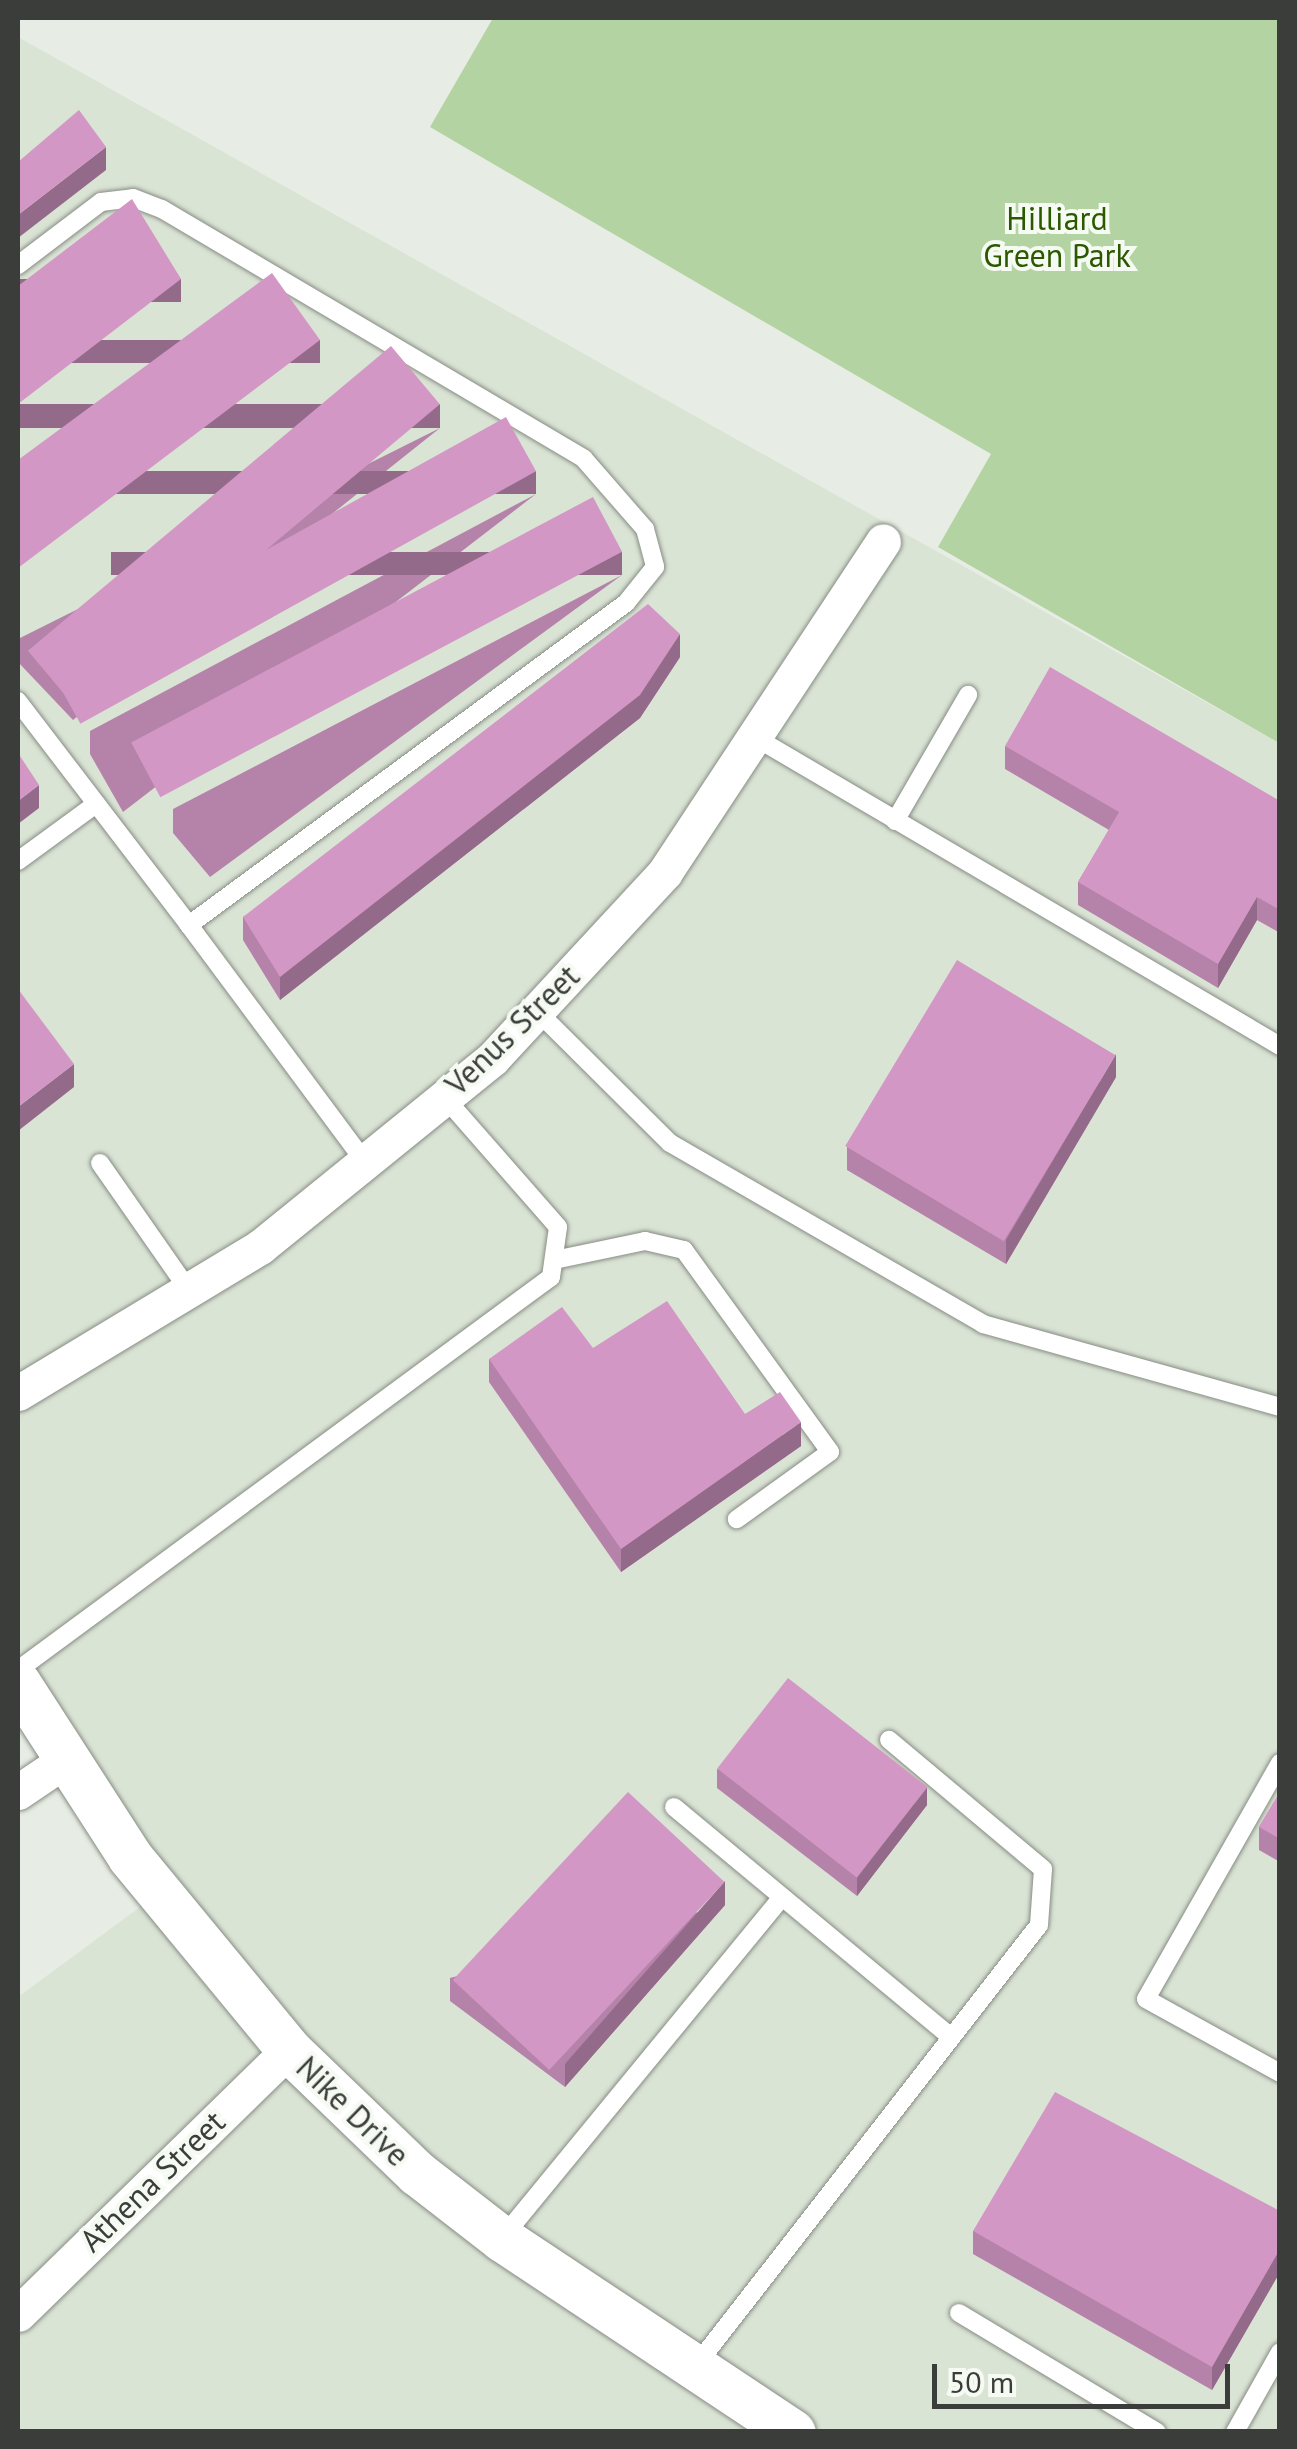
<!DOCTYPE html>
<style>
body{margin:0}
#map{position:relative;width:1297px;height:2449px;overflow:hidden;background:#e7ede4;font-family:"PT Sans",sans-serif}
div>[style]{position:absolute}
[style*='--x']{left:calc(var(--x)*1px);top:calc(var(--y)*1px);width:calc(var(--w)*1px);rotate:calc(var(--a)*1deg)}
.built>*{inset:0;background:#dae4d5}
.green>*{inset:0;background:#b4d3a2}
.roads{filter:drop-shadow(0 0 2px #878c84) drop-shadow(0 0 2px #878c84)}
.service>*{height:18px;margin:-9px;padding:0 9px;transform-origin:9px;border-radius:9px;background:#fff}
.minor>*{height:35px;margin:-17.5px;padding:0 17.5px;transform-origin:17.5px;border-radius:17.5px;background:#fff}
.tertiary>*{height:45px;margin:-22.5px;padding:0 22.5px;transform-origin:22.5px;border-radius:22.5px;background:#fff}
.wall>*{inset:0;background:#b582a9}
.shaded-wall>*{inset:0;background:#936a89;transform-origin:0 0}
.building>*{inset:0;background:#d297c4;transform-origin:0 0}
span{translate:-50% -50%;white-space:nowrap;text-align:center;line-height:1.15;-webkit-text-stroke:8px #f5faf2;paint-order:stroke}
.park-label{font-size:32px;color:#2c5900}
.street-label{font-size:32px;color:#3b3d3a}
.frame{position:absolute;inset:0;border:20px solid #3b3d3a;pointer-events:none}
.scale{position:absolute;left:932px;top:2364px;width:298px;height:45px;box-sizing:border-box;border:5px solid #3b3d3a;border-top:0;padding-left:12px;font-size:30px;line-height:35px;white-space:nowrap;color:#3b3d3a;-webkit-text-stroke:8px #f5faf2;paint-order:stroke}
</style>
<div id="map">
<div class="built">
<i style="clip-path:polygon(18px 37px,1279px 743px,1279px 2431px,18px 2431px,18px 1997px,159px 1893px,18px 1683px)"></i>
</div>
<div class="green">
<i style="clip-path:polygon(493px 18px,1279px 18px,1279px 743px,938px 547px,991px 454px,430px 127px)"></i>
</div>
<div class="roads">
<div class="service">
<i style="--x:18;--y:265;--w:104;--a:-37.2"></i>
<i style="--x:101;--y:202;--w:32;--a:-7"></i>
<i style="--x:133;--y:198;--w:31;--a:21"></i>
<i style="--x:162;--y:209;--w:490;--a:30.6"></i>
<i style="--x:584;--y:459;--w:93;--a:48.9"></i>
<i style="--x:645;--y:529;--w:39;--a:75"></i>
<i style="--x:655;--y:567;--w:46;--a:128.9"></i>
<i style="--x:626;--y:603;--w:543;--a:143.62"></i>
<i style="--x:189;--y:925;--w:282;--a:-127.4"></i>
<i style="--x:758;--y:739;--w:606;--a:30.46"></i>
<i style="--x:895;--y:821;--w:146;--a:-59.9"></i>
<i style="--x:18;--y:861;--w:97;--a:-36.2"></i>
<i style="--x:189;--y:925;--w:295;--a:53.4"></i>
<i style="--x:537;--y:1011;--w:187;--a:44.8"></i>
<i style="--x:670;--y:1143;--w:362;--a:30"></i>
<i style="--x:983;--y:1324;--w:308;--a:15.6"></i>
<i style="--x:100;--y:1163;--w:157;--a:55.1"></i>
<i style="--x:559;--y:1259;--w:88;--a:-11.8"></i>
<i style="--x:645;--y:1241;--w:40;--a:13"></i>
<i style="--x:684;--y:1250;--w:249;--a:54.1"></i>
<i style="--x:830;--y:1452;--w:115;--a:144.2"></i>
<i style="--x:18;--y:1670;--w:662;--a:-36.4"></i>
<i style="--x:551;--y:1277;--w:50;--a:-82"></i>
<i style="--x:558;--y:1227;--w:173;--a:-131.2"></i>
<i style="--x:1280;--y:1763;--w:271;--a:119.6"></i>
<i style="--x:1146;--y:1999;--w:153;--a:28.9"></i>
<i style="--x:674;--y:1807;--w:360;--a:39.7"></i>
<i style="--x:502;--y:2238;--w:441;--a:-50.6"></i>
<i style="--x:959;--y:2313;--w:231;--a:31"></i>
<i style="--x:694;--y:2368;--w:561;--a:-52.09"></i>
<i style="--x:1039;--y:1925;--w:56;--a:-85.9"></i>
<i style="--x:1043;--y:1869;--w:201;--a:-140"></i>
<i style="--x:1235;--y:2432;--w:92;--a:-60.6"></i>
</div>
<div class="minor">
<i style="--x:18;--y:1393;--w:283;--a:-31.1"></i>
<i style="--x:260;--y:1247;--w:300;--a:-39"></i>
<i style="--x:493;--y:1058;--w:253;--a:-47.2"></i>
<i style="--x:665;--y:872;--w:396;--a:-56.6"></i>
<i style="--x:18;--y:1792;--w:59;--a:-34"></i>
<i style="--x:18;--y:2314;--w:378;--a:-44.3"></i>
</div>
<div class="tertiary">
<i style="--x:18;--y:1683;--w:207;--a:57.2"></i>
<i style="--x:130;--y:1857;--w:250;--a:50.5"></i>
<i style="--x:289;--y:2050;--w:178;--a:43.9"></i>
<i style="--x:417;--y:2173;--w:108;--a:37.8"></i>
<i style="--x:502;--y:2239;--w:349;--a:33.6"></i>
</div>
</div>
<div class="wall">
<i style="clip-path:polygon(440px 428px,73px 720px,18px 662px,18px 639px)"></i>
<i style="clip-path:polygon(536px 494px,123px 812px,90px 754px,90px 731px)"></i>
<i style="clip-path:polygon(622px 575px,210px 877px,173px 833px,173px 809px)"></i>
<i style="clip-path:polygon(680px 657px,640px 718px,280px 1000px,243px 940px,243px 917px)"></i>
<i style="clip-path:polygon(1005px 746px,1280px 801px,1280px 933px,1257px 920px,1218px 988px,1078px 905px,1078px 882px,1109px 830px,1005px 769px)"></i>
<i style="clip-path:polygon(1116px 1077px,1006px 1264px,847px 1170px,847px 1147px)"></i>
<i style="clip-path:polygon(593px 1348px,745px 1414px,801px 1446px,621px 1572px,489px 1382px,489px 1359px)"></i>
<i style="clip-path:polygon(717px 1769px,927px 1805px,857px 1896px,717px 1788px)"></i>
<i style="clip-path:polygon(1280px 1792px,1280px 1862px,1259px 1850px,1259px 1827px)"></i>
<i style="clip-path:polygon(725px 1905px,565px 2087px,450px 2001px,450px 1978px)"></i>
<i style="clip-path:polygon(1280px 2211px,1280px 2272px,1212px 2390px,973px 2254px,973px 2231px)"></i>
</div>
<div class="shaded-wall">
<i style="clip-path:polygon(106px 147px,106px 170px,18px 238px,18px 215px)"></i>
<i style="left:181px;top:279px;width:23px;height:205px;rotate:90deg"></i>
<i style="left:320px;top:340px;width:23px;height:378px;rotate:90deg"></i>
<i style="left:440px;top:404px;width:24px;height:469px;rotate:90deg"></i>
<i style="left:536px;top:471px;width:23px;height:521px;rotate:90deg"></i>
<i style="left:622px;top:552px;width:23px;height:511px;rotate:90deg"></i>
<i style="clip-path:polygon(680px 634px,680px 657px,640px 718px,280px 1000px,280px 977px)"></i>
<i style="clip-path:polygon(39px 785px,39px 808px,18px 824px,18px 801px)"></i>
<i style="clip-path:polygon(1257px 897px,1257px 920px,1218px 988px,1218px 964px)"></i>
<i style="clip-path:polygon(1116px 1054px,1116px 1077px,1006px 1264px,1006px 1240px)"></i>
<i style="clip-path:polygon(74px 1064px,74px 1087px,18px 1131px,18px 1107px)"></i>
<i style="clip-path:polygon(801px 1422px,801px 1446px,621px 1572px,621px 1549px)"></i>
<i style="clip-path:polygon(927px 1787px,927px 1805px,857px 1896px,857px 1878px)"></i>
<i style="clip-path:polygon(725px 1881px,725px 1905px,565px 2087px,565px 2064px)"></i>
<i style="clip-path:polygon(1280px 2249px,1280px 2272px,1212px 2390px,1212px 2367px)"></i>
</div>
<div class="building">
<i style="clip-path:polygon(79px 110px,106px 147px,18px 215px,18px 162px)"></i>
<i style="clip-path:polygon(132px 199px,181px 279px,18px 404px,18px 286px)"></i>
<i style="clip-path:polygon(272px 273px,320px 340px,18px 568px,18px 460px)"></i>
<i style="left:391px;top:346px;width:76px;height:474px;rotate:50deg"></i>
<i style="left:506px;top:417px;width:62px;height:521px;rotate:61deg"></i>
<i style="left:593px;top:497px;width:62px;height:523px;rotate:62deg"></i>
<i style="clip-path:polygon(648px 604px,680px 634px,640px 695px,280px 977px,243px 917px)"></i>
<i style="clip-path:polygon(1050px 667px,1280px 801px,1280px 910px,1257px 897px,1218px 964px,1078px 882px,1119px 812px,1005px 746px)"></i>
<i style="clip-path:polygon(18px 753px,39px 785px,18px 801px)"></i>
<i style="left:957px;top:960px;width:185px;height:217px;rotate:31deg"></i>
<i style="clip-path:polygon(18px 989px,74px 1064px,18px 1107px)"></i>
<i style="clip-path:polygon(667px 1301px,745px 1414px,780px 1392px,801px 1422px,621px 1549px,489px 1359px,562px 1307px,593px 1348px)"></i>
<i style="left:788px;top:1678px;width:177px;height:115px;rotate:38deg"></i>
<i style="left:628px;top:1792px;width:132px;height:257px;rotate:43deg"></i>
<i style="clip-path:polygon(1280px 1792px,1280px 1839px,1259px 1827px)"></i>
<i style="clip-path:polygon(1055px 2092px,1280px 2211px,1280px 2249px,1212px 2367px,973px 2231px)"></i>
</div>
<div class="park-label">
<span style="left:1057px;top:237px">Hilliard<br>Green Park</span>
</div>
<div class="street-label">
<span style="left:512px;top:1030px;rotate:-44deg">Venus Street</span>
<span style="left:353px;top:2111px;rotate:44deg">Nike Drive</span>
<span style="left:152px;top:2181px;rotate:-44deg">Athena Street</span>
</div>
<div class="frame"></div>
<div class="scale">50 m</div>
</div>
